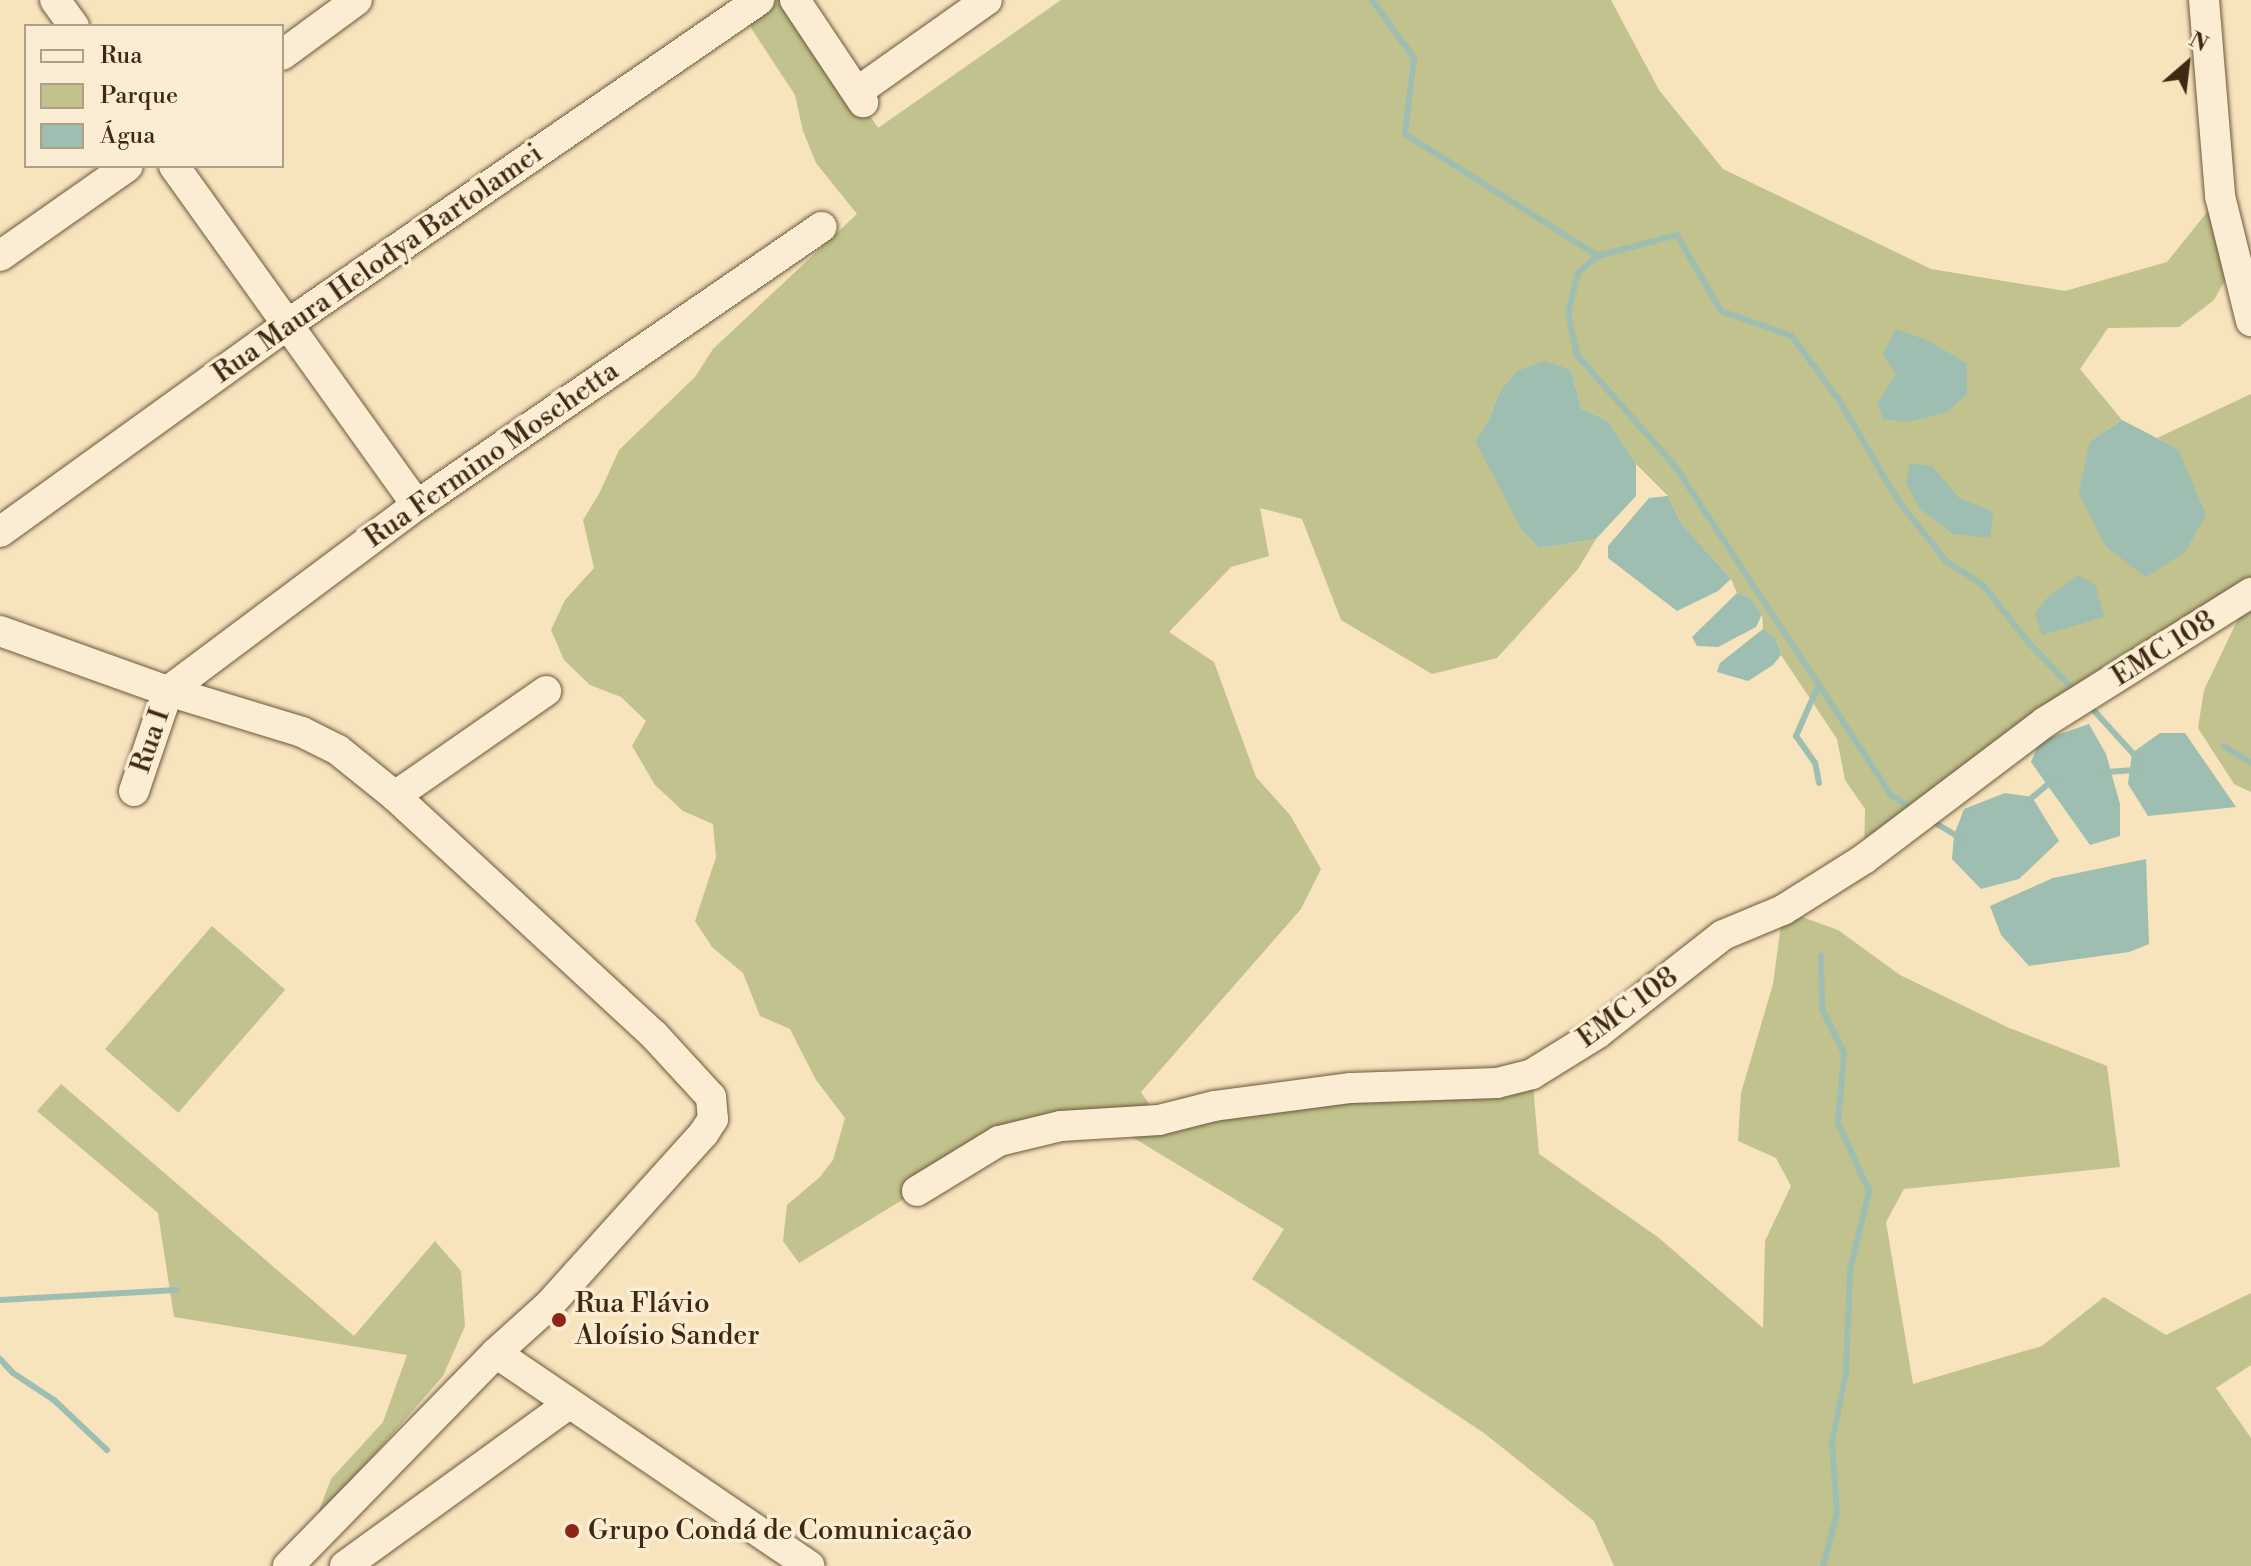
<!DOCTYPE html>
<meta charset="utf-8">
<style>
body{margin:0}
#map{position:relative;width:2251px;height:1566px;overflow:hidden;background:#f7e3bc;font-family:"Libre Bodoni",serif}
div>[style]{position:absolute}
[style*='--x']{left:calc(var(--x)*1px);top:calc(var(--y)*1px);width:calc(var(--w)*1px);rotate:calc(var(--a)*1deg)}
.green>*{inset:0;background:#c1c28d;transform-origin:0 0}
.water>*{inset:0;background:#9dbeb0}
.stream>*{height:6px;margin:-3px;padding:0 3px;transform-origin:3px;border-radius:3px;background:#9dbeb0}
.roads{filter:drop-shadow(0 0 2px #6c583b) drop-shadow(0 0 2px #6c583b)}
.minor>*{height:30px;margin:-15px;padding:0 15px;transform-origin:15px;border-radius:15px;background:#faedd3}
.dots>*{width:22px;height:22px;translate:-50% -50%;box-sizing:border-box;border:4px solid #faedd3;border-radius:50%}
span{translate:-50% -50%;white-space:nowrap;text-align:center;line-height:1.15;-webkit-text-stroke:7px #faedd3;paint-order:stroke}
.street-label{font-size:28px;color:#3d2a10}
.poi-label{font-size:28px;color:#3d2a10}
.left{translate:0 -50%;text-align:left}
.legend{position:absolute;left:24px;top:24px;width:260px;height:144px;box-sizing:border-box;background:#faedd3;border:2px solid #ae9f85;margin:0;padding:10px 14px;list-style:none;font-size:24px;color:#3d2a10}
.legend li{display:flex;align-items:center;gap:16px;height:40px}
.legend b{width:40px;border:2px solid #ae9f85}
.north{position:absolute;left:2147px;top:24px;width:80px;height:80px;-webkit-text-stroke:6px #faedd3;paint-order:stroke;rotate:28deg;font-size:22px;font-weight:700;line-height:32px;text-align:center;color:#3d2a10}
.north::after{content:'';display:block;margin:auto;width:28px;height:36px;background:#3d2a10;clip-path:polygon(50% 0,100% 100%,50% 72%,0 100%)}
</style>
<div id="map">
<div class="green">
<i style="clip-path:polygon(747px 0,792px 0,878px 128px,1061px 0,1611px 0,1659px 90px,1723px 169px,1931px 269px,2065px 291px,2167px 262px,2220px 196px,2236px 261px,2214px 300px,2179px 327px,2108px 328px,2080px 369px,2122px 420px,2090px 441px,2178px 449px,2157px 438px,2251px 394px,2251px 792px,2234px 784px,2198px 728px,2204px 690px,2249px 596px,1864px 859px,1865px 809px,1845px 780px,1837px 739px,1781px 655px,1776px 639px,1763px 629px,1762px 614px,1749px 597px,1737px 593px,1731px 579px,1681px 523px,1668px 496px,1636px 464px,1608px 421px,1581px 408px,1571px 370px,1499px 393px,1489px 420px,1475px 441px,1540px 548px,1596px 539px,1578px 569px,1497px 658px,1432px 674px,1341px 620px,1302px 519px,1260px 508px,1269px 556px,1231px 567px,1169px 632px,1214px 662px,1256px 777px,1290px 815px,1321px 869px,1301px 909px,1141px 1092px,1160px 1120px,1532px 1074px,1539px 1154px,1659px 1238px,1763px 1328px,1765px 1241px,1791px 1186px,1776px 1158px,1738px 1141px,1741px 1093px,1773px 984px,1783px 910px,1838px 930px,1900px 975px,2007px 1027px,2107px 1066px,2120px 1167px,1904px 1189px,1886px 1222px,1913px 1384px,2042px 1346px,2104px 1297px,2166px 1335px,2251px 1293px,2251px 1365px,2216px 1388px,2251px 1438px,2251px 1566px,1614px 1566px,1594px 1521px,1484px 1433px,1252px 1279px,1284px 1229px,1109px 1123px,999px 1141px,799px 1263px,783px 1241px,787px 1205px,820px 1177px,833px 1160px,845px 1118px,816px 1080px,790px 1029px,760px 1016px,743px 973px,712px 947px,695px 921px,716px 857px,713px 824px,683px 811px,655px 785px,632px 746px,646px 721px,621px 697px,590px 685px,564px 660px,551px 630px,565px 600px,594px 568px,583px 520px,600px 492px,619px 450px,695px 377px,713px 349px,857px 214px,816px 163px,803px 131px,795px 95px,751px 28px)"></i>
<i style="left:212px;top:926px;width:97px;height:163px;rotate:41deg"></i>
<i style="clip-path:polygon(61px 1084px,354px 1336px,435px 1241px,461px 1271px,465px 1326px,443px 1376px,314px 1524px,331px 1479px,383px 1422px,407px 1355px,174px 1317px,158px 1213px,37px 1111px)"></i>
</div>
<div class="water">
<i style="clip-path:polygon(1896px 329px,1929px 341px,1967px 364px,1967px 394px,1947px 412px,1908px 422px,1883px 419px,1877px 404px,1896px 374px,1883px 354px)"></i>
<i style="clip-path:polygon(1545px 361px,1571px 370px,1581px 408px,1608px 421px,1636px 464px,1636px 496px,1596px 539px,1540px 548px,1522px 530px,1475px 441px,1489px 420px,1499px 393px,1517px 371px)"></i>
<i style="clip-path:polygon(2122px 420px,2178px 449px,2206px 515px,2185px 552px,2146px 577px,2106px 547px,2079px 493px,2090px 441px)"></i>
<i style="clip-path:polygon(1910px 463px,1932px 466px,1959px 498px,1993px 512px,1990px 538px,1953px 534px,1920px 509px,1906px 483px)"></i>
<i style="clip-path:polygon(1668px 496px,1681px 523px,1731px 579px,1718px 591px,1677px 611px,1608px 558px,1608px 546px,1649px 498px)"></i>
<i style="clip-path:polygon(2078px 575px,2096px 586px,2104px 617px,2042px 635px,2035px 613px,2049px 596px)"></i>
<i style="clip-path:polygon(1737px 593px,1749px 597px,1762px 614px,1756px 627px,1718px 647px,1697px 646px,1692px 637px)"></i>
<i style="clip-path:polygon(1763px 629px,1776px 639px,1781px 655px,1773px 665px,1748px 681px,1717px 672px,1720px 663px)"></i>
<i style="clip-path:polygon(2089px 724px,2106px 754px,2120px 804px,2120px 836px,2090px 845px,2031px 762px,2040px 741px)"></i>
<i style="clip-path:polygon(2160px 733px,2185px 733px,2236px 807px,2148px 816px,2128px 784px,2132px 753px)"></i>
<i style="clip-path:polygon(2005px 793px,2032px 797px,2059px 841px,2019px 879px,1981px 889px,1952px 859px,1954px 835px,1964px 809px)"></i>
<i style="clip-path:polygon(2146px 859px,2149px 944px,2129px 952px,2029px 966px,2001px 935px,1990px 906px,2053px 878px)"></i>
</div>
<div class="stream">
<i style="--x:1372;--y:0;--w:72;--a:54.1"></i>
<i style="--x:1414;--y:58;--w:77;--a:96.8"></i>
<i style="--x:1405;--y:134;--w:228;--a:32.3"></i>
<i style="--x:1598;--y:256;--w:82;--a:-14.9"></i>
<i style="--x:1677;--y:235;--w:88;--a:59.9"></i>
<i style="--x:1721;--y:311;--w:75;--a:19.4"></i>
<i style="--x:1792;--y:336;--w:79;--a:53.7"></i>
<i style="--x:1839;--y:400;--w:115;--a:59.6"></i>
<i style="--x:1897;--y:499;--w:79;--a:51.7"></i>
<i style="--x:1946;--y:561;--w:44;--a:33"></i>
<i style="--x:1983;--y:585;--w:74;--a:51.6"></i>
<i style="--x:2029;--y:643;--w:69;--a:46.2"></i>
<i style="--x:1598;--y:256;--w:26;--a:140"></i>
<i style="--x:1578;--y:273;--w:41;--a:104"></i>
<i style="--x:1568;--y:313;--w:43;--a:77.9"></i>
<i style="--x:1577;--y:355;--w:148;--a:48.6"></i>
<i style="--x:1675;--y:466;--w:394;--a:56.7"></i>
<i style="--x:1891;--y:795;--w:30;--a:33"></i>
<i style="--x:2088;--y:704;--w:73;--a:47.8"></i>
<i style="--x:2224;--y:746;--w:32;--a:32"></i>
<i style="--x:2106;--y:772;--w:29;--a:-4"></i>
<i style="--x:1819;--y:783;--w:20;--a:-101"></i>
<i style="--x:1815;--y:763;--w:33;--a:-125"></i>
<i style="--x:1796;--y:736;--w:57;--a:-66.1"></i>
<i style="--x:2028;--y:801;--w:33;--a:-40"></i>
<i style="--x:1932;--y:821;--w:33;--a:31"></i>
<i style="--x:1821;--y:956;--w:53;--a:88.9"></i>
<i style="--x:1822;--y:1009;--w:49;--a:63.4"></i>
<i style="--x:1844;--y:1053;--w:70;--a:94.9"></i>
<i style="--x:1838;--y:1123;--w:75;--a:65.5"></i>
<i style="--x:1869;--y:1191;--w:82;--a:103.4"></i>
<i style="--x:1850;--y:1271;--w:101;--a:92.3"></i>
<i style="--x:1846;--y:1372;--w:71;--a:101.3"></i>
<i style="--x:1832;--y:1442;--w:71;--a:86"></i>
<i style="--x:1837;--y:1513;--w:55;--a:104.8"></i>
<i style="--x:0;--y:1300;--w:177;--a:-3.2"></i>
<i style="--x:0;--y:1359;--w:19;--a:47"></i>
<i style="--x:13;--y:1373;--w:49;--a:33.4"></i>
<i style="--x:54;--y:1400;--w:73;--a:43.3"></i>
</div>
<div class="roads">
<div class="minor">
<i style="--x:55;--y:0;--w:32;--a:54"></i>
<i style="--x:795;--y:0;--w:123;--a:56.3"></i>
<i style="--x:2204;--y:0;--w:197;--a:85.3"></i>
<i style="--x:2220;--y:196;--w:129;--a:76.1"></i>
<i style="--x:282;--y:55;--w:93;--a:-36.3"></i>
<i style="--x:857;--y:92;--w:159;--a:-35.3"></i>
<i style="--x:174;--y:166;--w:417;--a:54.4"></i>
<i style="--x:0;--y:256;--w:156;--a:-35.1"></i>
<i style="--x:0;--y:532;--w:355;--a:-35.8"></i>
<i style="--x:288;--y:324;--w:572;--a:-34.52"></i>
<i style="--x:0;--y:631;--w:178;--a:19.7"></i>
<i style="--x:168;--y:691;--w:140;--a:17"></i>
<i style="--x:302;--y:732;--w:40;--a:26.6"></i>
<i style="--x:338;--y:750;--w:73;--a:38.9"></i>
<i style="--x:395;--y:796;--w:352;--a:42.7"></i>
<i style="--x:654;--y:1035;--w:84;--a:47.4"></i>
<i style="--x:711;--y:1097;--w:22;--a:85"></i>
<i style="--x:713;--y:1119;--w:17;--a:123"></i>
<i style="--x:704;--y:1133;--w:233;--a:132"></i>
<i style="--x:548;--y:1306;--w:70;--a:137.9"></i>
<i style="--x:496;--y:1353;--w:298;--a:134.3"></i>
<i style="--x:134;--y:791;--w:106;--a:-71.2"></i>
<i style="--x:168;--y:691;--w:311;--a:-36.8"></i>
<i style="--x:417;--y:505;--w:491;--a:-34.5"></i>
<i style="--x:395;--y:796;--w:184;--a:-34.8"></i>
<i style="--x:917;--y:1191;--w:96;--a:-31.4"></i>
<i style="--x:999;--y:1141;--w:64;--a:-13.6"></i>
<i style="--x:1061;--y:1126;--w:98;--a:-3.5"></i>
<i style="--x:1159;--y:1120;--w:57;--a:-14.3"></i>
<i style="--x:1214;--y:1106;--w:138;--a:-7.5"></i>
<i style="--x:1351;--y:1088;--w:146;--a:-2"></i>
<i style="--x:1497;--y:1083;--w:36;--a:-14"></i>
<i style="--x:1532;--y:1074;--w:78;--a:-31.8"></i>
<i style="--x:1598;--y:1033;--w:159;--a:-38.1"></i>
<i style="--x:1723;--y:935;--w:65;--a:-22.6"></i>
<i style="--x:1783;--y:910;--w:96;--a:-32.2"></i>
<i style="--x:1864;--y:859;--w:227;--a:-37.1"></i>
<i style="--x:2045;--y:722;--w:243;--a:-32.1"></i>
<i style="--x:496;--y:1353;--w:379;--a:34.2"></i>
<i style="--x:345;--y:1566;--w:276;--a:-35.9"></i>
</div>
</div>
<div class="dots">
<i style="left:559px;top:1320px;background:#8f2418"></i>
<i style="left:572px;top:1531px;background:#8f2418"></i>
</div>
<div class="street-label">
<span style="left:378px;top:264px;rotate:-35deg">Rua Maura Helodya Bartolamei</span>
<span style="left:492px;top:455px;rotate:-35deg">Rua Fermino Moschetta</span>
<span style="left:2164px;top:649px;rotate:-32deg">EMC 108</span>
<span style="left:151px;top:741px;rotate:-71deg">Rua I</span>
<span style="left:1628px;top:1008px;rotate:-36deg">EMC 108</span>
</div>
<div class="poi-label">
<span class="left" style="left:575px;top:1320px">Rua Flávio<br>Aloísio Sander</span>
<span class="left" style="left:588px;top:1531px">Grupo Condá de Comunicação</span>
</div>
<ul class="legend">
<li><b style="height:10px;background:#faedd3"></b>Rua</li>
<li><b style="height:22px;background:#c1c28d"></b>Parque</li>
<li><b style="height:22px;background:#9dbeb0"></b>Água</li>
</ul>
<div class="north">N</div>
</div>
